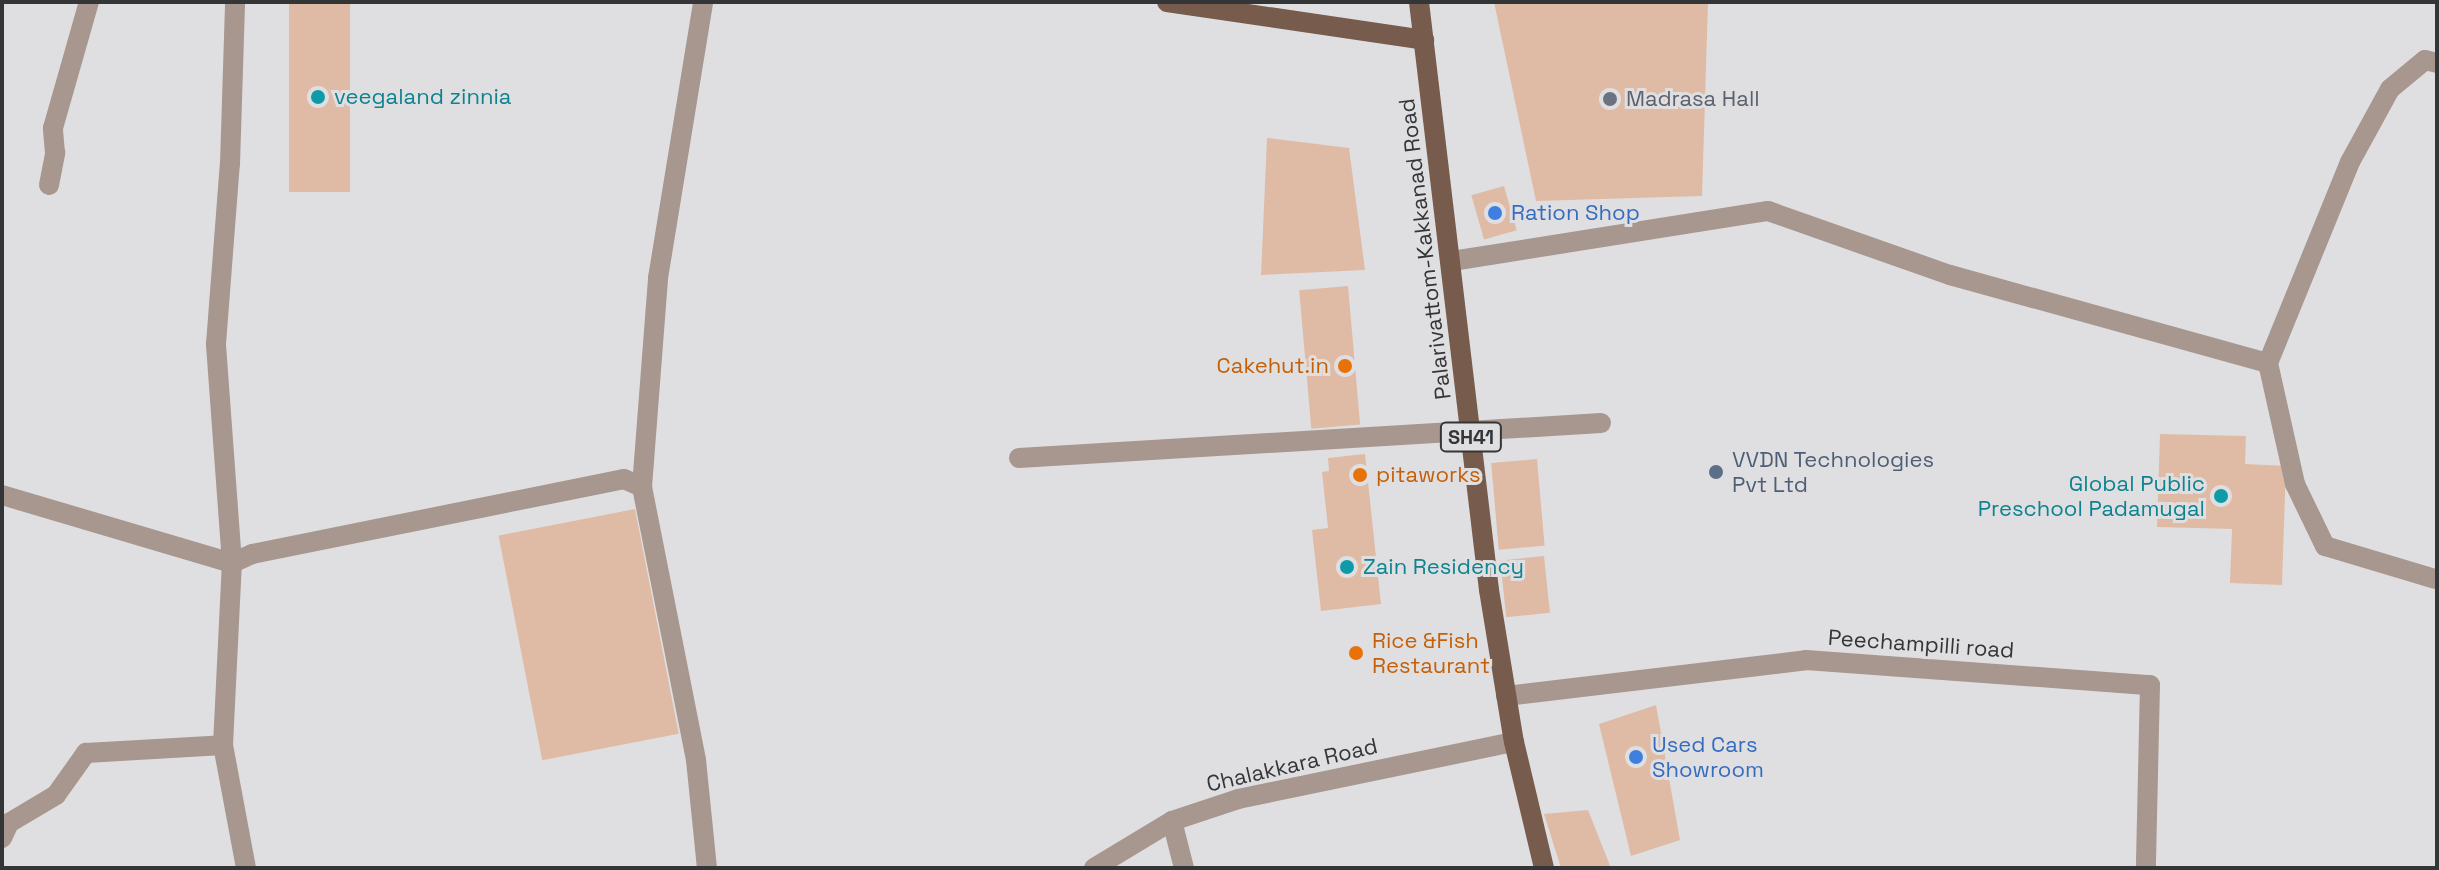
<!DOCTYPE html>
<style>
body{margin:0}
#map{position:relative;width:2439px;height:870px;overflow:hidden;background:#dfdfe2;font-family:"Space Grotesk",sans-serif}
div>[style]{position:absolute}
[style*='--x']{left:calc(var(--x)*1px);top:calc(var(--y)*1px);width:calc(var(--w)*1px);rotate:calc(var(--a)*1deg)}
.building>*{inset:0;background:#dfbba5;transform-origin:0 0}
.minor>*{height:20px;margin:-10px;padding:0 10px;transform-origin:10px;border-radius:10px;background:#a7978e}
.major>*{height:20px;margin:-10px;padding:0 10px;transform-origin:10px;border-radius:10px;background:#775b4c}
.dots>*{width:22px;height:22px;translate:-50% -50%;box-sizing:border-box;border:4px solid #dfdfe2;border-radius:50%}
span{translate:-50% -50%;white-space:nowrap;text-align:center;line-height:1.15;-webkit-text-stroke:6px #dfdfe2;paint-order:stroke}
.shield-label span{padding:2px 6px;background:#dfdfe2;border:2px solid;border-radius:6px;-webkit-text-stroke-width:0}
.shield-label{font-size:20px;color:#343536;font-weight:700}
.culture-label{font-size:22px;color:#0d838f}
.left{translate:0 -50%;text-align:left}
.right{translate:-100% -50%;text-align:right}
.worship-label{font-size:22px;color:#5b616d}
.shop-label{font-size:22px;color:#366cbe}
.street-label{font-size:22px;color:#343536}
.food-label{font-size:22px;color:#c56008}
.service-label{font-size:22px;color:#4e5e75}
.frame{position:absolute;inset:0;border:4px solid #343536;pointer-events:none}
</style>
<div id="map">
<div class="building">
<i style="left:289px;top:2px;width:61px;height:190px"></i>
<i style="clip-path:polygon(1494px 2px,1708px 2px,1702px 196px,1536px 201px)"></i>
<i style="clip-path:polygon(1267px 138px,1349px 148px,1365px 270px,1261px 275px)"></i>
<i style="left:1504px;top:186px;width:46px;height:34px;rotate:74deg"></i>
<i style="left:1348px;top:286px;width:139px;height:49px;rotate:85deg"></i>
<i style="clip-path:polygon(2160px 434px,2246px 436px,2245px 464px,2286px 466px,2282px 585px,2230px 583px,2232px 529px,2157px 527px)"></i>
<i style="clip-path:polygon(1365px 454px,1381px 604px,1321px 611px,1312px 530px,1328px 528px,1322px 472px,1329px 471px,1328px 458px)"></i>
<i style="left:1537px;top:459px;width:87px;height:46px;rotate:85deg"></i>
<i style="left:635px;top:509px;width:229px;height:139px;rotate:79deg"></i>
<i style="left:1544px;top:556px;width:57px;height:44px;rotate:84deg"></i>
<i style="clip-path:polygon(1656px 705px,1680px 840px,1631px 856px,1599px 724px)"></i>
<i style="clip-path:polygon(1588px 810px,1611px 868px,1561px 868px,1544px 814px)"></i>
</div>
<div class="minor">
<i style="--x:49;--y:185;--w:33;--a:-79"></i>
<i style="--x:55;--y:153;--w:25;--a:-95"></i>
<i style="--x:53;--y:128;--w:131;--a:-74.1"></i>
<i style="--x:1452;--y:261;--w:320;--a:-9"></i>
<i style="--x:1768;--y:211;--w:193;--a:19.4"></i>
<i style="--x:1950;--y:275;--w:330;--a:15.5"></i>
<i style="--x:2268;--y:363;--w:124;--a:77.4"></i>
<i style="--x:2295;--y:484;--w:69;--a:64.2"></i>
<i style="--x:2325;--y:546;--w:115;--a:16.7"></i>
<i style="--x:2268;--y:363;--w:217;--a:-67.8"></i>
<i style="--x:2350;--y:162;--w:83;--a:-61.3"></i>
<i style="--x:2390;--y:89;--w:45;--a:-39.6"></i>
<i style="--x:2425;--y:60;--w:12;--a:14"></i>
<i style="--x:1019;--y:458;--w:583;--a:-3.44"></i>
<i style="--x:642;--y:487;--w:210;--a:-85.6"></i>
<i style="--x:658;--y:278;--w:280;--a:-80.7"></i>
<i style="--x:2;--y:495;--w:240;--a:16.5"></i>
<i style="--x:232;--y:563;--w:220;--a:-94.2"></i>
<i style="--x:216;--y:344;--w:181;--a:-85.6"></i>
<i style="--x:230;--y:164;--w:162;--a:-88.2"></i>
<i style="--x:1506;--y:696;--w:302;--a:-6.8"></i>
<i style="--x:1806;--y:660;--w:345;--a:4.2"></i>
<i style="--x:2150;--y:685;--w:183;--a:91.3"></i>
<i style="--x:1172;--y:821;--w:49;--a:75.7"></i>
<i style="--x:2;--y:838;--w:17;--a:-65"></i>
<i style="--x:9;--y:823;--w:55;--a:-30.8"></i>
<i style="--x:56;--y:795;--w:52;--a:-54.5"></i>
<i style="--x:86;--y:753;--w:137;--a:-3.3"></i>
<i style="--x:246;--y:868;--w:125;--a:-100.6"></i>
<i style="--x:223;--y:745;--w:182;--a:-87.2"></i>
<i style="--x:232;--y:563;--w:22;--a:-24"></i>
<i style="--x:252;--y:554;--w:379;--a:-11.4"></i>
<i style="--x:624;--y:479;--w:20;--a:24"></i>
<i style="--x:642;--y:487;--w:278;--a:78.8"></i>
<i style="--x:696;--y:760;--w:109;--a:84.2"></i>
<i style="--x:1094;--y:868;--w:91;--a:-31.1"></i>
<i style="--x:1172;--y:821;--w:70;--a:-18.4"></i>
<i style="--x:1238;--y:799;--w:282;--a:-11.7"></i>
</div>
<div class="major">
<i style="--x:1167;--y:2;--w:260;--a:8.4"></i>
<i style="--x:1419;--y:2;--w:592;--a:83.21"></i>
<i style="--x:1489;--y:590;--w:154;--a:80.7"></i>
<i style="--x:1514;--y:742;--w:130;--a:76.6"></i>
</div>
<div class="dots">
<i style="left:318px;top:97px;background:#0f9aa8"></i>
<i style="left:1610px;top:99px;background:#6b7280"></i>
<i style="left:1495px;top:213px;background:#3f7fe0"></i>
<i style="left:1345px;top:366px;background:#e8710a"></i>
<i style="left:1716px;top:472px;background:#5c6f8a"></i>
<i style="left:1360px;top:475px;background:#e8710a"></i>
<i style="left:2221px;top:496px;background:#0f9aa8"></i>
<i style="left:1347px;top:567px;background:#0f9aa8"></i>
<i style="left:1356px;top:653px;background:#e8710a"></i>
<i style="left:1636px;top:757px;background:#3f7fe0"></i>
</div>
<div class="shield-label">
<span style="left:1471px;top:437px">SH41</span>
</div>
<div class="culture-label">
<span class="left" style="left:334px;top:97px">veegaland zinnia</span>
<span class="right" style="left:2205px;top:496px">Global Public<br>Preschool Padamugal</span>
<span class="left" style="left:1363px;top:567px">Zain Residency</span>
</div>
<div class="worship-label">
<span class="left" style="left:1626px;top:99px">Madrasa Hall</span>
</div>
<div class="shop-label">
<span class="left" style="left:1511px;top:213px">Ration Shop</span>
<span class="left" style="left:1652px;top:757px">Used Cars<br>Showroom</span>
</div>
<div class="street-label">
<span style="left:1425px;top:249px;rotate:-97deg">Palarivattom-Kakkanad Road</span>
<span style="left:1921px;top:644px;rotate:4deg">Peechampilli road</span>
<span style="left:1292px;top:765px;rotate:-13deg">Chalakkara Road</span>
</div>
<div class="food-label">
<span class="right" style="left:1329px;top:366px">Cakehut.in</span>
<span class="left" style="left:1376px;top:475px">pitaworks</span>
<span class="left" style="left:1372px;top:653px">Rice &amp;Fish<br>Restaurant</span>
</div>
<div class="service-label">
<span class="left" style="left:1732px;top:472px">VVDN Technologies<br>Pvt Ltd</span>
</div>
<div class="frame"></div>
</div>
